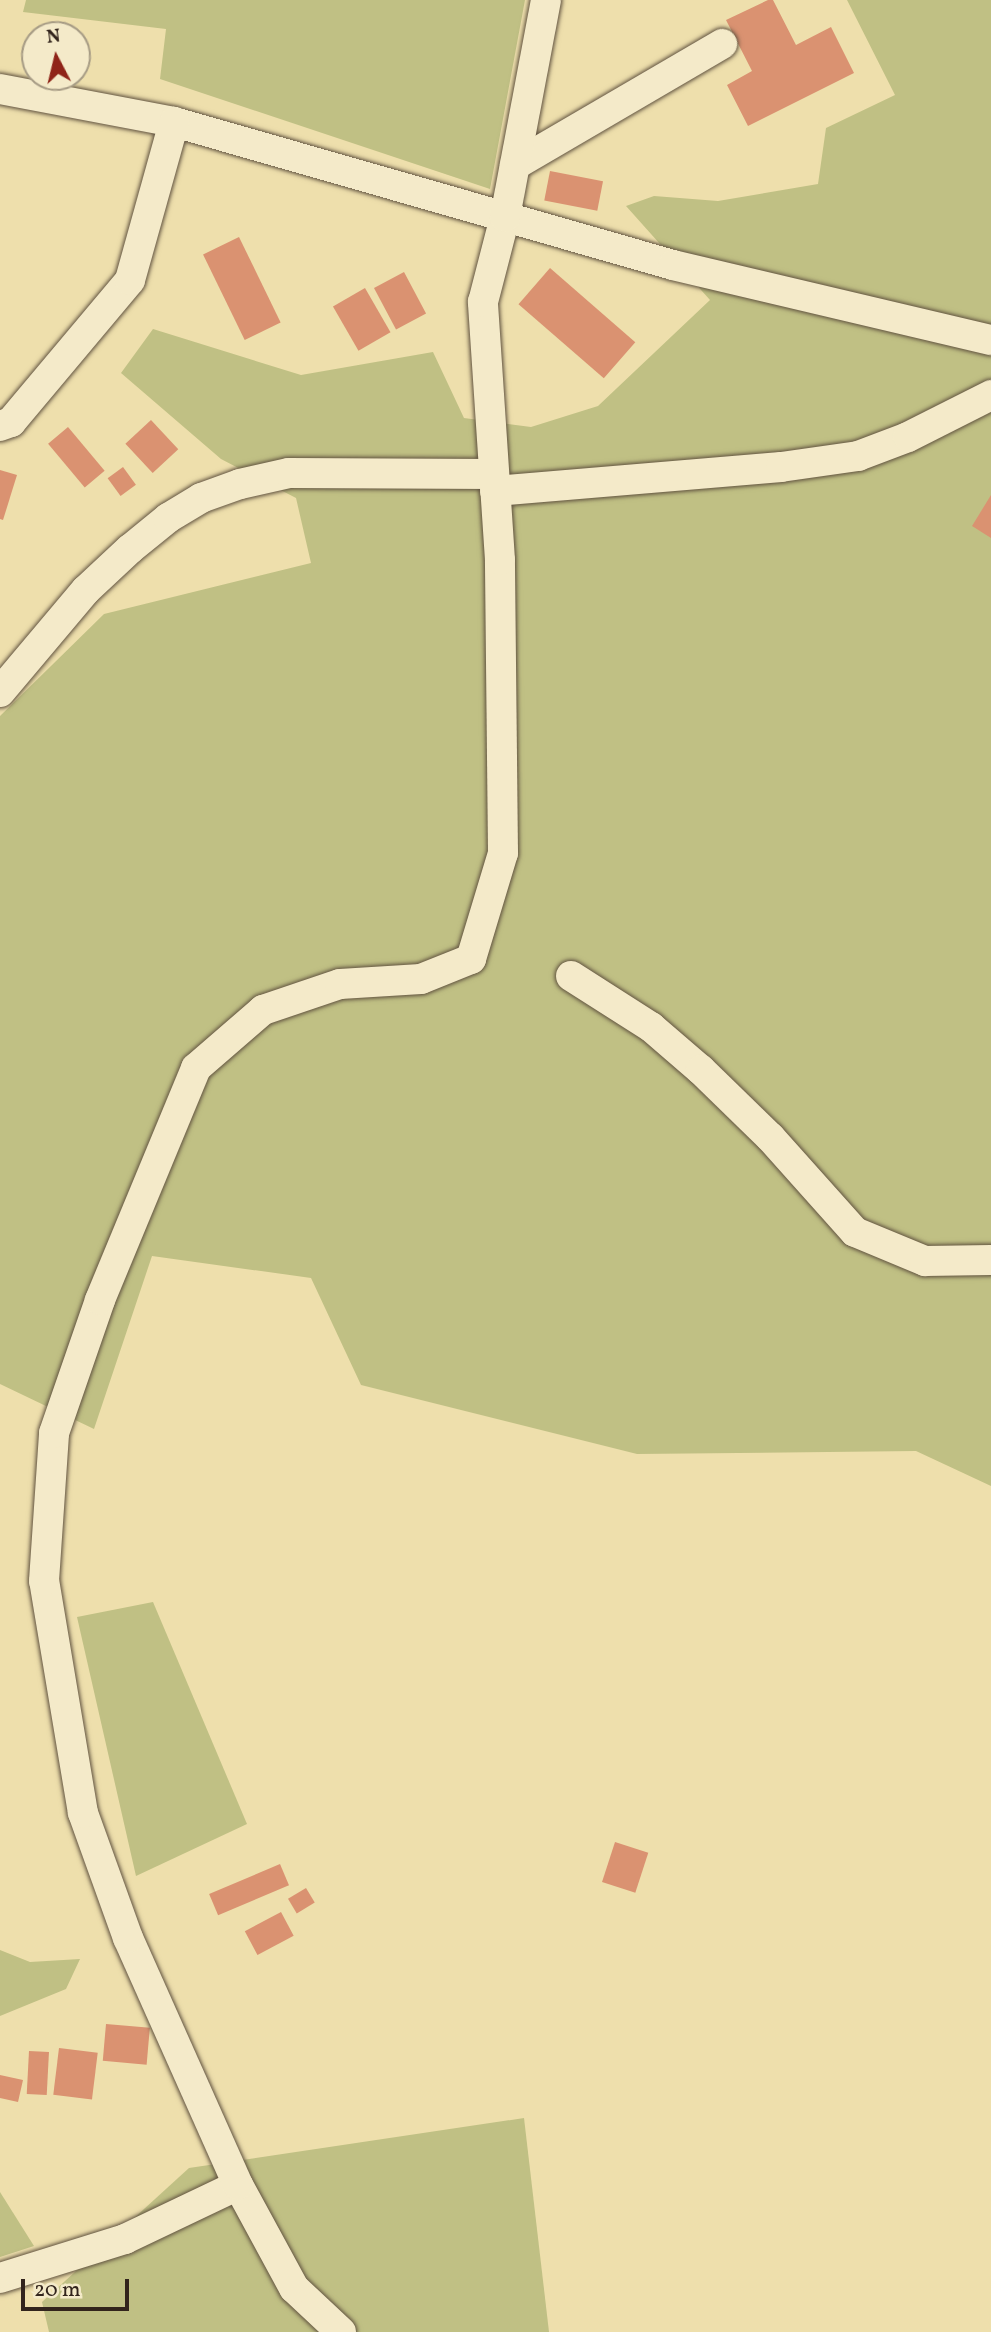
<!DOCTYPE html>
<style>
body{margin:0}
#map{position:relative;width:991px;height:2332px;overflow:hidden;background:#eedfac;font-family:Vollkorn,serif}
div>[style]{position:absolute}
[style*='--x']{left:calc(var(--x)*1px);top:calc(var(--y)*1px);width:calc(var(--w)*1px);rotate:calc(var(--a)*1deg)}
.green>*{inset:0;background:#c0c084}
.building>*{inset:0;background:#da9271;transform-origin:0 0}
.roads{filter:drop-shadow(0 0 2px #615340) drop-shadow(0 0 2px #615340)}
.minor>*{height:30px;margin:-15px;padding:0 15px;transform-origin:15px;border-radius:15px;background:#f4eac9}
span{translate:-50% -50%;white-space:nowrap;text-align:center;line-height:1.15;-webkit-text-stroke:5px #f4eac9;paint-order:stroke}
.north{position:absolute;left:21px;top:21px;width:70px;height:70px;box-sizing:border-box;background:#f4eac9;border:2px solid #a69b84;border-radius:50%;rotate:353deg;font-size:19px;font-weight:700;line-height:28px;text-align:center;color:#32241c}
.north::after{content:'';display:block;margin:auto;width:24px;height:32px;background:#8f2418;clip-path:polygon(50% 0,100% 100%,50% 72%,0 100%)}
.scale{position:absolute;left:21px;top:2279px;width:108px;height:32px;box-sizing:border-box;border:4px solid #32241c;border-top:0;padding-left:9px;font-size:21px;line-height:24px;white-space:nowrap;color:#32241c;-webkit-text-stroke:5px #f4eac9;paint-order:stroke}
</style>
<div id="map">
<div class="green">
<i style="clip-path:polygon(26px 0,525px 0,490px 189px,160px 79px,166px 29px,23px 12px)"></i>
<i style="clip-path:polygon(847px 0,991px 0,991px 1486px,916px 1451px,637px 1454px,361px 1385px,311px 1278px,152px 1256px,94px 1429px,0 1384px,0 716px,104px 614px,311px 563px,296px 498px,221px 459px,121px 373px,153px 329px,301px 375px,433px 352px,464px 418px,531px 427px,598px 406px,710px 300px,626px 206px,654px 196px,718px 201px,818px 184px,826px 128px,895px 95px)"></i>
<i style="clip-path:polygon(153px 1602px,247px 1824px,136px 1876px,77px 1617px)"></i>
<i style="clip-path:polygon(0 1950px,30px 1962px,80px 1959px,66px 1989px,0 2016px)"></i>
<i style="clip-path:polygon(524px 2118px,549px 2332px,49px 2332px,42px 2302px,189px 2168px)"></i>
<i style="clip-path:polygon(0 2192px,34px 2246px,0 2257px)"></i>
</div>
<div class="building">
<i style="clip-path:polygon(768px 0,773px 0,796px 45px,831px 27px,854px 73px,748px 126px,727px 85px,752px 71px,726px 20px)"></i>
<i style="left:550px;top:171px;width:54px;height:30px;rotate:11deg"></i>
<i style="left:239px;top:237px;width:95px;height:40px;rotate:64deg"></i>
<i style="left:550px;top:268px;width:113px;height:48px;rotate:41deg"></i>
<i style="left:404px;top:272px;width:47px;height:34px;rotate:62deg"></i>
<i style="left:365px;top:288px;width:51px;height:37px;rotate:60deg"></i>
<i style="left:151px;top:420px;width:40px;height:35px;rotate:47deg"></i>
<i style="left:68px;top:427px;width:57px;height:26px;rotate:50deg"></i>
<i style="left:123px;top:467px;width:22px;height:19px;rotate:54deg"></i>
<i style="clip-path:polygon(0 470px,17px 475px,3px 520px,0 519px)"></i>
<i style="clip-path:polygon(991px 495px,991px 538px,972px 526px)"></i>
<i style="left:615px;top:1842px;width:35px;height:42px;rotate:18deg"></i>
<i style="left:280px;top:1864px;width:23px;height:77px;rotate:67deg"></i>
<i style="left:306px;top:1888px;width:17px;height:21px;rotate:59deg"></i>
<i style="left:281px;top:1912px;width:27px;height:41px;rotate:62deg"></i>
<i style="left:106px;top:2024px;width:44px;height:37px;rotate:5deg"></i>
<i style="left:59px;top:2048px;width:39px;height:47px;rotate:7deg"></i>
<i style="left:29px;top:2051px;width:20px;height:43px;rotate:3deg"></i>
<i style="clip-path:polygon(0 2075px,23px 2080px,18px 2102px,0 2098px)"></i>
</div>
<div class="roads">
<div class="minor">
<i style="--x:0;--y:89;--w:177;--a:10.7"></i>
<i style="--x:174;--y:122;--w:519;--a:15.99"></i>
<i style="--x:673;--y:265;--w:327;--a:13.3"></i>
<i style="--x:515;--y:165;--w:240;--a:-30.3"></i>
<i style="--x:0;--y:426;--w:12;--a:-20"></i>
<i style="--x:11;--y:422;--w:185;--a:-50"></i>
<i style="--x:130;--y:280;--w:164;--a:-74.4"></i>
<i style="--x:495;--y:491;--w:287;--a:-4.8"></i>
<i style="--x:781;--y:467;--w:78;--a:-8.1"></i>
<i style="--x:858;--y:456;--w:53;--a:-20.8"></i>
<i style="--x:908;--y:437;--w:93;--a:-26.8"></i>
<i style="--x:0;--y:692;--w:133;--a:-49.9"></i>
<i style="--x:86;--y:590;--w:60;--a:-43"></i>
<i style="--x:130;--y:549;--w:49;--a:-39.2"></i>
<i style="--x:168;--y:518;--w:39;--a:-31"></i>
<i style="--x:201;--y:498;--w:41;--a:-19.7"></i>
<i style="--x:240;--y:484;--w:50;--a:-12.7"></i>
<i style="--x:289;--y:473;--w:204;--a:0.3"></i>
<i style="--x:571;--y:976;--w:95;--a:32.5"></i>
<i style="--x:651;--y:1027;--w:66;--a:40.7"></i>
<i style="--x:701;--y:1070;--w:96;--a:44.2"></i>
<i style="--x:770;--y:1137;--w:127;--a:48.2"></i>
<i style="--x:855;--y:1232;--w:76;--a:22.5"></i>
<i style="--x:925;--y:1261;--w:66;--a:-0.9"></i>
<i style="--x:0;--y:2278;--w:131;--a:-17.3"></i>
<i style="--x:125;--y:2239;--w:125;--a:-25.5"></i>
<i style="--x:341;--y:2332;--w:64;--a:-136.9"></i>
<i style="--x:294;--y:2288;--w:117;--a:-118.5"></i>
<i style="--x:238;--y:2185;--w:270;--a:-114"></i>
<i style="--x:128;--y:1938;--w:133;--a:-109.8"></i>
<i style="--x:83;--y:1813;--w:235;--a:-99.5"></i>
<i style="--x:44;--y:1581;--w:148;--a:-86.1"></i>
<i style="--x:54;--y:1433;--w:141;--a:-70.9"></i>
<i style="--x:100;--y:1300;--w:251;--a:-67.5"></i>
<i style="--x:196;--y:1068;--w:89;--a:-40.9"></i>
<i style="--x:263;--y:1010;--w:81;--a:-18.7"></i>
<i style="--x:340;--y:984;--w:81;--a:-3.5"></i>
<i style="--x:421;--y:979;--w:54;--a:-21.8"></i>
<i style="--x:471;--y:959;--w:111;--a:-73.2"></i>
<i style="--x:503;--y:853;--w:293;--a:-90.6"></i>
<i style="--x:500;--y:560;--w:259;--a:-93.8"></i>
<i style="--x:483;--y:302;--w:88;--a:-75.5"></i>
<i style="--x:505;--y:217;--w:221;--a:-79.3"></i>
</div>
</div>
<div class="north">N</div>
<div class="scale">20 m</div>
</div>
